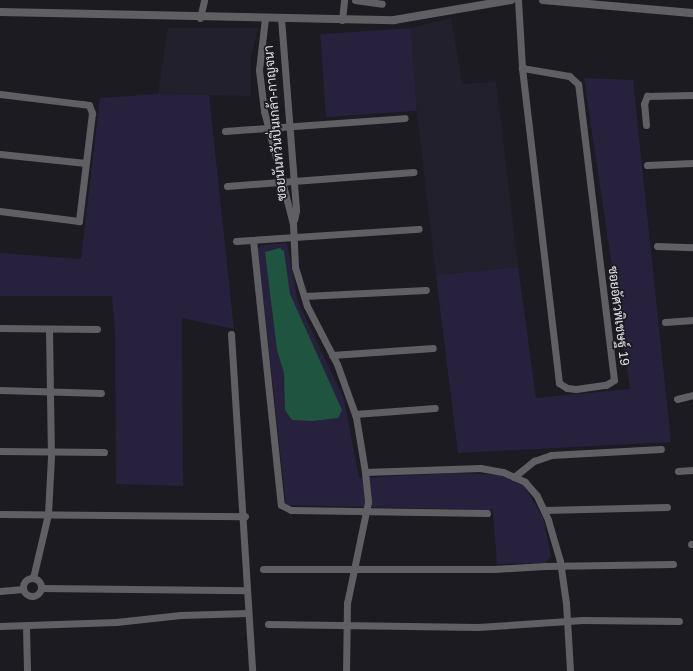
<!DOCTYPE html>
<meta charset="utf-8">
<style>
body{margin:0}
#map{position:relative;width:693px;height:671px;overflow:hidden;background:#1c1b22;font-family:Arial,Sarabun,sans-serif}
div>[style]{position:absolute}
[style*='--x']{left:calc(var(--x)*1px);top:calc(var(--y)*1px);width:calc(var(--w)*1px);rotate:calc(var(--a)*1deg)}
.built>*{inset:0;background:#23202d}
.green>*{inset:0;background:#28213d;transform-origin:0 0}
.water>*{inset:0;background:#1e5440}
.minor>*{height:7px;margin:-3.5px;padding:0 3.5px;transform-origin:3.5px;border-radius:3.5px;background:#605f63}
.minor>.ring{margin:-3.5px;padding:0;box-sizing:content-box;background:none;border:7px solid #605f63;border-radius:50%}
.tertiary>*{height:8px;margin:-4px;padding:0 4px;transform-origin:4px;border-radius:4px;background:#605f63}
span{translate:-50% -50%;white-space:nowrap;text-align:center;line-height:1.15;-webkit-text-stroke:3.5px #1c1b22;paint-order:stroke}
.street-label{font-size:13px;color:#e3e2e7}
</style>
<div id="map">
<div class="built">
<i style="clip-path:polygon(451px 18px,462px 84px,496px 82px,518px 267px,436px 275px,417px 111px,411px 28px)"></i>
<i style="clip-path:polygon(168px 28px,258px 28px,251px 57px,251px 96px,158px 94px)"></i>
</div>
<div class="green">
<i style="left:411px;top:28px;width:83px;height:91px;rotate:86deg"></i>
<i style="clip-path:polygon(584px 78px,633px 80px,671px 442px,458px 453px,436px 275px,518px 267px,536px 398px,630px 389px)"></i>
<i style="clip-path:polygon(158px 94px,209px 95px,234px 329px,182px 318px,183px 486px,116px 484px,115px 330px,112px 296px,0 296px,0 253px,81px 259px,100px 98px)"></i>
<i style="clip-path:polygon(287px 243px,298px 302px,344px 399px,359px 478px,455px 473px,503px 475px,524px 486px,543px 517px,551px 556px,545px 563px,497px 564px,493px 510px,286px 505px,258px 249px,262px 245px)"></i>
</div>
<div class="water">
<i style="clip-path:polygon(280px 248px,284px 251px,290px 294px,342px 410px,338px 418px,312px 421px,292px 420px,285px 410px,284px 373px,277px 350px,265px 252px)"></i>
</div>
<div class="minor">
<i style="--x:355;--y:0;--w:27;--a:8"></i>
<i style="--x:518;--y:0;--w:68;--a:86.6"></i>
<i style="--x:522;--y:68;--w:317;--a:83.3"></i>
<i style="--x:559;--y:383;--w:9;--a:32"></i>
<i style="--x:567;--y:388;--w:9;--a:6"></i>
<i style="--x:576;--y:389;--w:30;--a:-8"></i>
<i style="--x:606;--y:385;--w:9;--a:-32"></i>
<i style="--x:614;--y:380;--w:298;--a:-96.9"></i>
<i style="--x:578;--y:84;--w:12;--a:-138"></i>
<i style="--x:569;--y:76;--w:48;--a:-170.3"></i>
<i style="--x:200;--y:18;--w:18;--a:-77"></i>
<i style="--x:265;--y:18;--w:52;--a:96.6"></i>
<i style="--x:259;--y:70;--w:41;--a:83"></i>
<i style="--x:264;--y:111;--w:117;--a:75.6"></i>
<i style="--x:293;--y:224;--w:43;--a:87.3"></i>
<i style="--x:295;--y:267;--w:41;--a:72.9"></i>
<i style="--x:307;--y:306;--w:65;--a:62.7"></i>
<i style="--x:337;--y:364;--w:56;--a:70.3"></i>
<i style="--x:356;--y:417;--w:56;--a:80.7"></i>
<i style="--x:365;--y:472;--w:30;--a:84"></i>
<i style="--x:368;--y:502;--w:103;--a:101.7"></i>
<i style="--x:347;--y:603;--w:68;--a:90.8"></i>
<i style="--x:281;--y:18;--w:193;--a:85.5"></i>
<i style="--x:296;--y:210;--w:10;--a:101"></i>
<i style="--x:342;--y:20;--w:20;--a:-84"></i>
<i style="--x:0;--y:94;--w:83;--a:7"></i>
<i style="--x:82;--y:104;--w:7;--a:8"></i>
<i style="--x:89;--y:105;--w:9;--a:69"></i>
<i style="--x:92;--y:113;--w:109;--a:96.9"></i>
<i style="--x:79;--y:221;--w:80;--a:-172.8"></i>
<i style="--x:646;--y:125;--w:21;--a:-95"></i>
<i style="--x:644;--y:104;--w:9;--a:-69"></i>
<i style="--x:647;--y:96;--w:46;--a:-1.2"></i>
<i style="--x:225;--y:131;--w:180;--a:-4.1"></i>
<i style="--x:0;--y:154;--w:86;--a:6"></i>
<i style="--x:647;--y:165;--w:46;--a:-2.5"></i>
<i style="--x:227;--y:186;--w:187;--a:-4.3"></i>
<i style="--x:253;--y:240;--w:266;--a:84"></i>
<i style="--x:281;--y:505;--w:11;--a:27"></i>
<i style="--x:291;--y:510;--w:196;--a:0.9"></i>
<i style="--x:236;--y:241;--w:183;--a:-3.8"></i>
<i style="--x:657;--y:246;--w:36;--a:2"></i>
<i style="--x:304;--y:296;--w:122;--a:-2.8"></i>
<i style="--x:665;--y:322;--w:28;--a:-4"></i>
<i style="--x:0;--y:328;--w:97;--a:0.6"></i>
<i style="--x:231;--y:334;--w:338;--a:86.4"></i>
<i style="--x:332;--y:355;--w:101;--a:-4"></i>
<i style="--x:0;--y:390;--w:101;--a:1.7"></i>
<i style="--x:677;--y:399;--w:16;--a:-14"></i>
<i style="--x:355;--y:414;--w:80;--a:-4.3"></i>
<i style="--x:0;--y:451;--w:104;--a:0.6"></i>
<i style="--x:678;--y:471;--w:15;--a:-4"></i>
<i style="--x:365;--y:472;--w:115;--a:-2"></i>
<i style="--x:480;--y:468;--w:23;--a:10"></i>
<i style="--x:503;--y:472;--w:24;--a:24"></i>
<i style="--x:525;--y:482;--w:18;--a:49"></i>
<i style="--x:537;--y:496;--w:26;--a:65"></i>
<i style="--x:548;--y:520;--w:43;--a:73.7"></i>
<i style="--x:560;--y:561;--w:42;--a:81.9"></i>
<i style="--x:566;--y:603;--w:68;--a:86.6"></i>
<i style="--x:514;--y:477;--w:26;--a:-39"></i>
<i style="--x:534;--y:461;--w:18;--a:-19"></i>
<i style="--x:551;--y:455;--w:110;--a:-3.1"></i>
<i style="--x:544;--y:510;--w:123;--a:-1.4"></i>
<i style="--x:0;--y:514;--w:245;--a:0.5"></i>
<i style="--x:691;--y:544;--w:2;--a:0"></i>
<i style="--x:263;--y:569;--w:231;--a:0"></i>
<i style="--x:494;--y:569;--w:51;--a:-3.4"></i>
<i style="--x:545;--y:566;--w:128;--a:-0.9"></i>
<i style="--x:33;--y:578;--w:66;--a:-76.8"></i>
<i style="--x:48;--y:514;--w:57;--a:-87"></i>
<i style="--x:51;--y:457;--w:127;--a:-90.9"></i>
<i class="ring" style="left:23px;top:578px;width:11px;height:11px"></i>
<i style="--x:41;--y:588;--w:206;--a:0.6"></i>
<i style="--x:0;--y:591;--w:23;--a:-5"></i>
<i style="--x:268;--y:624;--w:210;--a:0.8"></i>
<i style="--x:478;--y:627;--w:105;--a:-3.8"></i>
<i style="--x:583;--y:620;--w:96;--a:0.6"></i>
<i style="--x:0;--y:626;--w:116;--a:-2"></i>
<i style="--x:116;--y:622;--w:65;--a:-6.1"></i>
<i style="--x:181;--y:615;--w:67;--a:-1.7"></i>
<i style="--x:26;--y:626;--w:45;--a:88.7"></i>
</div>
<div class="tertiary">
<i style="--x:543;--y:0;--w:151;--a:5"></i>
<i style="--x:0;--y:12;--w:394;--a:1.2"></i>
<i style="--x:394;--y:20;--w:119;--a:-9.7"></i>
</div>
<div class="street-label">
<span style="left:276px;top:123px;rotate:-95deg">ซอยนันทวันปิ่นเกล้า-กาญจนา</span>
<span style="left:618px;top:316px;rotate:83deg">ซอยอัศวพิเชษฐ์ 19</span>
</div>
</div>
